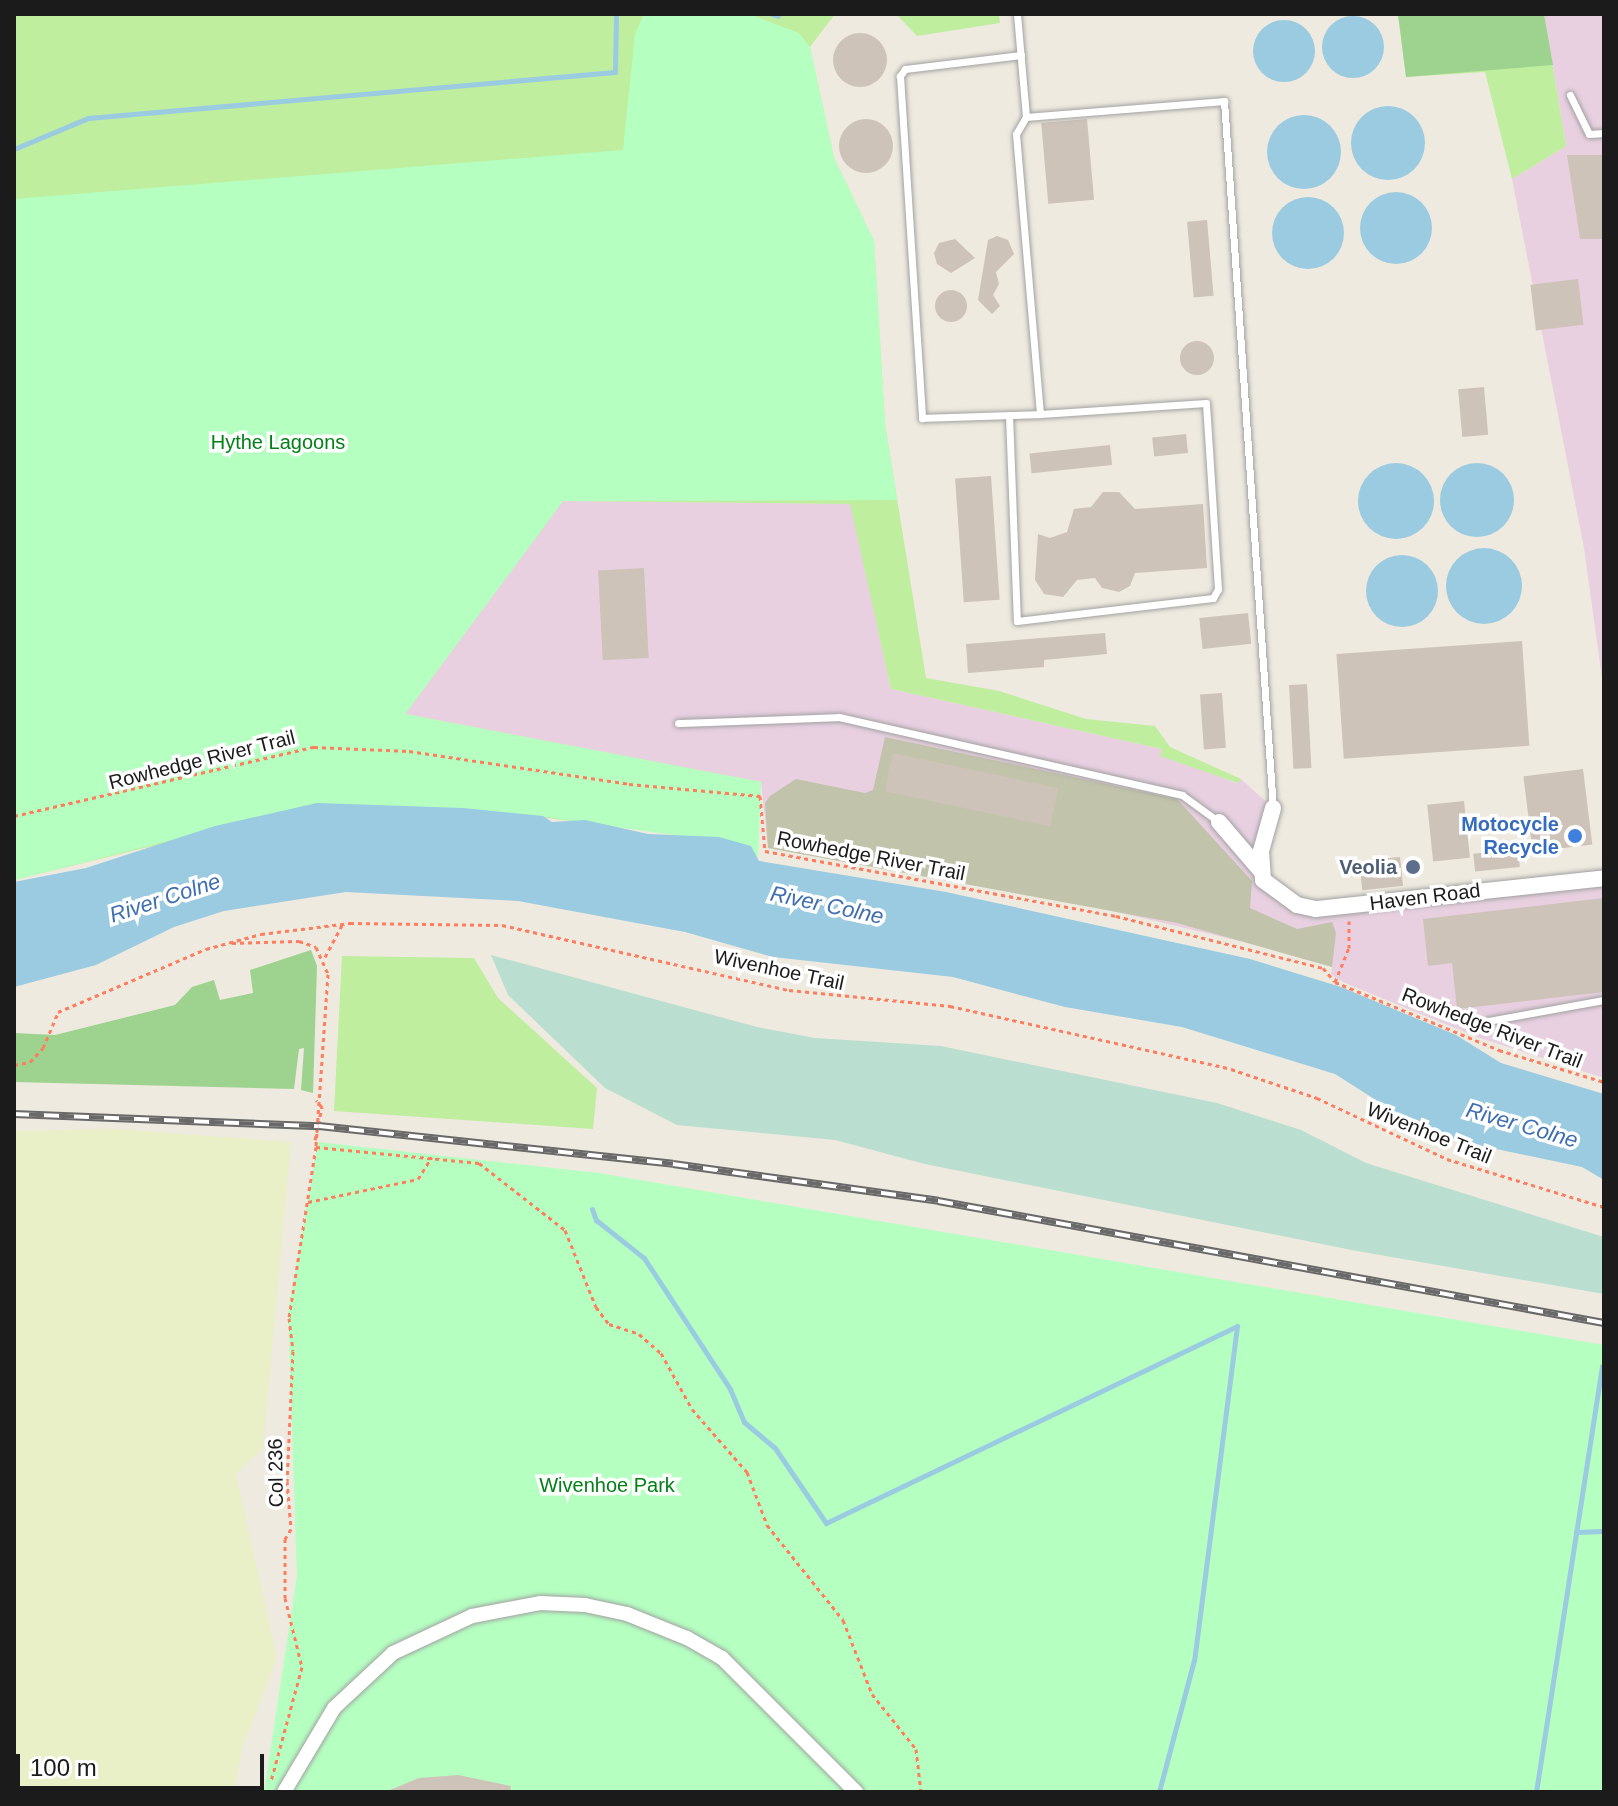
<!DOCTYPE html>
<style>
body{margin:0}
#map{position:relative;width:1618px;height:1806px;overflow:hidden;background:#eeeadf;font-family:Arial,sans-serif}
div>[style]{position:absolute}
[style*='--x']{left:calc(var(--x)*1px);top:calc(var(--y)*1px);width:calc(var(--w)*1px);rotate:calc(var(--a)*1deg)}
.industrial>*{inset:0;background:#e8d0e1}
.construction>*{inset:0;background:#c1c3aa}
.farmland>*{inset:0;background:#e9efc7}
.grass>*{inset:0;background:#bfee9e}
.forest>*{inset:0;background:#9dd28f}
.wetland>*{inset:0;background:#baded0}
.park>*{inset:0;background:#b5ffc1}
.water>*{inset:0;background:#9acbe1}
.round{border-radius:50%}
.stream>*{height:5px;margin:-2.5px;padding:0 2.5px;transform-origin:2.5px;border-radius:2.5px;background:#9acbe1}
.building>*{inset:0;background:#cec3b8;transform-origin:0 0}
.path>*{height:3px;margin-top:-1.5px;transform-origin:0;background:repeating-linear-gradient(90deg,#ff7d5e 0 4px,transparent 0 8px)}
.roads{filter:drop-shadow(0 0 2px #a2a2a2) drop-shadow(0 0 2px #a2a2a2)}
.service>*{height:7px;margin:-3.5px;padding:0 3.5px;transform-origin:3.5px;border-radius:3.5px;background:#fff}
.minor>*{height:14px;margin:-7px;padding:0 7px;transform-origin:7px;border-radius:7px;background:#fff}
.tertiary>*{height:16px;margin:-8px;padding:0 8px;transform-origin:8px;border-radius:8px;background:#fff}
.rail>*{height:8px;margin-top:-4px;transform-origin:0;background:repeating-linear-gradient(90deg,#fff 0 15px,#696969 0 30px);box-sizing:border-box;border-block:2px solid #696969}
.dots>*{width:22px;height:22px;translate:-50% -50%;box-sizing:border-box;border:4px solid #fff;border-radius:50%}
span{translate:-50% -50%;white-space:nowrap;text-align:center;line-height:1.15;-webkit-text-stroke:7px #fff;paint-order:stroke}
.park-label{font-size:20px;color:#018116}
.street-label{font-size:20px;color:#1b1b1b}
.shop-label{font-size:20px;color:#366cbe;font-weight:700}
.right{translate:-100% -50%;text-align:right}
.service-label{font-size:20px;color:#4e5e75;font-weight:700}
.water-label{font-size:22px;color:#3f6fb2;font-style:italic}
.frame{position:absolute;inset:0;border:16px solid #1b1b1b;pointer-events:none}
.scale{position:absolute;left:16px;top:1754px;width:248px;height:36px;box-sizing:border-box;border:4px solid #1b1b1b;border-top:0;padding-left:10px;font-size:24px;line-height:28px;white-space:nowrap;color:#1b1b1b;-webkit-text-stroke:6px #fff;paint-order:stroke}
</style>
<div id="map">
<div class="industrial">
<i style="clip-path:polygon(1544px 14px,1604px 14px,1604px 693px,1584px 548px,1512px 179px,1566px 146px)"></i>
<i style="clip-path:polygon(563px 501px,851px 504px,891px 689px,1162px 749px,1161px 755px,1237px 783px,1241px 779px,1273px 808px,1261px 871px,1316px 909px,1604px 869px,1604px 1078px,1477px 1037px,1345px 983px,1331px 975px,1332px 967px,1282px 951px,1058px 898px,768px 848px,761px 782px,405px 714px)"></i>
</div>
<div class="construction">
<i style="clip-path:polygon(885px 737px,1177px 799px,1252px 881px,1250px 908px,1297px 929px,1332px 922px,1336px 933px,1332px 967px,1177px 923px,768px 848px,765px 803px,770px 796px,796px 779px,865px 793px,873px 790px)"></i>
</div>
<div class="farmland">
<i style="clip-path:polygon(117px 1129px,291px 1142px,263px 1448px,236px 1474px,277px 1659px,242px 1749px,234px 1792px,14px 1792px,14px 1131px)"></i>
</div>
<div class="grass">
<i style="clip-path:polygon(14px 14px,835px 14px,810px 47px,834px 158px,874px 241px,885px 424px,926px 678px,999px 691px,1086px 719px,1155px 726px,1170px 747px,1241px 779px,1238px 783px,1160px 756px,1162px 749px,891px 689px,850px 504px,563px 501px,405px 714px,761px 782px,745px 843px,523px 815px,246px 823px,14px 880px)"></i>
<i style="clip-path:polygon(896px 14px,999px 14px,1000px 23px,917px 36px)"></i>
<i style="clip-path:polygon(1398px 14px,1544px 14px,1566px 146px,1512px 179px,1485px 72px,1406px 77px)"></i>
<i style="clip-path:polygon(342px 956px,474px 958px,498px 998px,597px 1088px,593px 1129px,334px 1111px)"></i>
</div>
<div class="forest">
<i style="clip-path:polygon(1398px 14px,1544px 14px,1553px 65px,1406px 77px)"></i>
<i style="clip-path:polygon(311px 950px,317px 966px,313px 1093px,301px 1090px,304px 1048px,299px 1049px,294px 1089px,14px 1082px,14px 1033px,55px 1035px,175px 1005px,192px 987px,214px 980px,220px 1000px,253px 993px,250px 970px)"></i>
</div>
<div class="wetland">
<i style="clip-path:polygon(491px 955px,757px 1027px,815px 1038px,941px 1046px,1217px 1103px,1301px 1130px,1366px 1163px,1604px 1237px,1604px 1294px,1357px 1251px,925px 1164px,835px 1140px,677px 1125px,605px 1088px,508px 995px)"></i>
</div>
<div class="park">
<i style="clip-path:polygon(644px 14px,749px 14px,799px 33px,810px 47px,834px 158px,874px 241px,885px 424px,897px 500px,563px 501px,405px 714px,761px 782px,758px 861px,751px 846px,546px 817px,317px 803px,14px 880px,14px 199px,623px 150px,635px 34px)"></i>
<i style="clip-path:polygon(318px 1142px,599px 1173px,1604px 1345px,1604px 1792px,264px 1792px,297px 1576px,288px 1313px)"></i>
</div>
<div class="water">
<i class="round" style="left:1322px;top:16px;width:62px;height:62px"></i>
<i class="round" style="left:1253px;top:20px;width:62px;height:62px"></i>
<i class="round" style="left:1351px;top:106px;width:74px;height:74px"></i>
<i class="round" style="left:1267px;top:115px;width:74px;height:74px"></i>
<i class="round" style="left:1360px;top:192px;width:72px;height:72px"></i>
<i class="round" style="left:1272px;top:197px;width:72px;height:72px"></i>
<i class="round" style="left:1440px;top:463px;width:74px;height:74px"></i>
<i class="round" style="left:1358px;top:463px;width:76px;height:76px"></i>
<i class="round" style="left:1446px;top:548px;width:76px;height:76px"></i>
<i class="round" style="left:1366px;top:555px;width:72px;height:72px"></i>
<i style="clip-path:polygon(317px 803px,463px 808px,543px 816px,552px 822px,585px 820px,648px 834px,719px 837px,751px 846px,759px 861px,946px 892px,1250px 959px,1341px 987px,1456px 1035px,1501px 1063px,1604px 1094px,1604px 1180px,1582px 1167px,1458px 1141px,1417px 1126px,1335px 1074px,1182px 1027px,1065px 1007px,953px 977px,773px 957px,685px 932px,518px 901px,346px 892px,224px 911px,174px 927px,96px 965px,14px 987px,14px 882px,86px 868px,215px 826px)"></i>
</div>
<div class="stream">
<i style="--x:772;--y:14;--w:6;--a:18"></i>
<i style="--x:14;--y:149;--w:80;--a:-22.7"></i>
<i style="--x:88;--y:118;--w:529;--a:-4.99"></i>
<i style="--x:615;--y:72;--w:58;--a:-89"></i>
<i style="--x:592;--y:1209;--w:12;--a:70"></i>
<i style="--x:596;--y:1220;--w:61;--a:38.4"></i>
<i style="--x:644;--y:1258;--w:157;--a:56.7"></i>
<i style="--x:730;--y:1389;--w:36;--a:67"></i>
<i style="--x:744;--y:1422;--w:40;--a:40"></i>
<i style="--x:775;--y:1448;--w:91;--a:55.8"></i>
<i style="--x:826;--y:1523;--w:456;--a:-25.6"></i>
<i style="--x:1237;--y:1326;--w:337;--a:97.3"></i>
<i style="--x:1194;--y:1660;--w:137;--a:104.9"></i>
<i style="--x:1576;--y:1532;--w:28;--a:-2"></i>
<i style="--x:1536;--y:1792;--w:431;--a:-81.2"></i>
</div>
<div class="building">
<i class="round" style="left:833px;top:33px;width:54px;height:54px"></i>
<i style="left:1087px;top:119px;width:81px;height:46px;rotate:85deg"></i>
<i class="round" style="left:839px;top:119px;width:54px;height:54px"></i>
<i style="clip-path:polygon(1567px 155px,1604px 155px,1604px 239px,1580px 239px)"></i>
<i style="left:1207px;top:220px;width:76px;height:20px;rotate:85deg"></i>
<i style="clip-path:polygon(997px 236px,1008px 240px,1014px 254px,996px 272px,999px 284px,993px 295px,1000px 306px,992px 314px,978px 300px,988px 240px)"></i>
<i style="clip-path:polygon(955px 239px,975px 258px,951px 273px,937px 264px,934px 253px,939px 243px)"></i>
<i style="left:1578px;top:279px;width:46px;height:48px;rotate:83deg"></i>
<i class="round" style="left:935px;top:290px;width:32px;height:32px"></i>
<i class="round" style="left:1180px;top:341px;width:34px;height:34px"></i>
<i style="left:1484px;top:387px;width:48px;height:26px;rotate:85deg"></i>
<i style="left:1186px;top:434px;width:19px;height:34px;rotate:84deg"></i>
<i style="left:1110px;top:445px;width:20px;height:81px;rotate:84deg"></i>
<i style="left:991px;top:476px;width:124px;height:36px;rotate:86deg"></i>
<i style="clip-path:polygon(1103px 492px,1119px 492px,1135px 509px,1203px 504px,1207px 568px,1135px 573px,1130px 586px,1119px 592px,1102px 588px,1095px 578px,1077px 580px,1063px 597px,1044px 594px,1035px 580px,1038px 534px,1050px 538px,1067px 532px,1074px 509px,1091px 507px)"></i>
<i style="left:644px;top:568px;width:90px;height:46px;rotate:87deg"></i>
<i style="left:1248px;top:613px;width:31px;height:49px;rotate:84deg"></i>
<i style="clip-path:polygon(1105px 633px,1107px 654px,1044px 660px,1044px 667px,968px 673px,966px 644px)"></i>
<i style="left:1522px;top:641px;width:105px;height:186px;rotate:86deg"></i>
<i style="left:1307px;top:684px;width:84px;height:18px;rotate:87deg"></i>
<i style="left:1222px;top:693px;width:55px;height:22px;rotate:86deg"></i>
<i style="left:893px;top:753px;width:169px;height:39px;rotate:12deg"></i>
<i style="left:1583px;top:769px;width:76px;height:60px;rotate:83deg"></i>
<i style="left:1464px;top:801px;width:57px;height:37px;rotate:84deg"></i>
<i style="left:1518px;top:849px;width:18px;height:45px;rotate:84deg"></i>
<i style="left:1400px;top:857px;width:29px;height:41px;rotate:84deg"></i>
<i style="clip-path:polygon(1604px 898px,1604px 992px,1457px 1009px,1452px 963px,1428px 966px,1423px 919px)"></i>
<i style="clip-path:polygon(458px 1775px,511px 1786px,510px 1792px,385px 1792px,419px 1778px)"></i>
</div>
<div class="path">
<i style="--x:14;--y:816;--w:308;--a:-13"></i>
<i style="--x:314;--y:747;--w:95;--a:2.4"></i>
<i style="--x:409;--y:751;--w:222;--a:8.5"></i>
<i style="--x:629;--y:784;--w:132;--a:5.2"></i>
<i style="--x:760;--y:796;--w:55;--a:84.8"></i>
<i style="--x:765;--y:851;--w:357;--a:10.5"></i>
<i style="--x:1116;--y:916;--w:213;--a:14.1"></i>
<i style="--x:1323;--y:968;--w:18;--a:49"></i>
<i style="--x:1335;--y:982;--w:178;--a:22.5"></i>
<i style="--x:1499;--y:1050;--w:110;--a:16.9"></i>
<i style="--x:232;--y:943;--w:67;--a:-1.7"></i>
<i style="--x:299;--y:941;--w:18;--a:19"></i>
<i style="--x:316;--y:947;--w:30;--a:66"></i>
<i style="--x:328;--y:974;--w:173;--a:94"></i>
<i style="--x:316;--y:1147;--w:173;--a:99"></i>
<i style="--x:289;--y:1318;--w:33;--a:83"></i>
<i style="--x:293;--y:1351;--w:130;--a:92.6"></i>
<i style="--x:287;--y:1481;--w:48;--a:85.2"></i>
<i style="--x:291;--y:1529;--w:12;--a:121"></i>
<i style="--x:285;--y:1539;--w:59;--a:90"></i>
<i style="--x:285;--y:1598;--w:71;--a:76.2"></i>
<i style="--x:302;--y:1667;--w:118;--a:105.2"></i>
<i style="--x:325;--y:957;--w:36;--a:-62"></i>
<i style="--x:1335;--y:982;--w:37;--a:-68"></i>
<i style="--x:1349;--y:948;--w:27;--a:-90"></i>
<i style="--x:14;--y:1065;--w:16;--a:-11"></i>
<i style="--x:30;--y:1062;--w:19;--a:-47"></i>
<i style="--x:43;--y:1048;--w:39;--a:-67"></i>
<i style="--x:58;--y:1012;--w:161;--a:-23.1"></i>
<i style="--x:206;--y:949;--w:57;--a:-15.3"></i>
<i style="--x:261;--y:934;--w:90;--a:-7"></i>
<i style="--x:350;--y:923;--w:152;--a:0.8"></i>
<i style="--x:502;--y:925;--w:294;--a:12.8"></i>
<i style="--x:789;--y:990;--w:162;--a:5.7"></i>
<i style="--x:950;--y:1006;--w:288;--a:12.6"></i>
<i style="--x:1231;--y:1069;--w:91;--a:18.6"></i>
<i style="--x:1317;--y:1098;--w:144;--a:25.1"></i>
<i style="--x:1447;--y:1159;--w:164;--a:17"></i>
<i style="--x:315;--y:1140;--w:34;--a:-78"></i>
<i style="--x:322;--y:1107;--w:9;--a:-131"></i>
<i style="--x:316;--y:1147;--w:164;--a:5.6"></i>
<i style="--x:479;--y:1163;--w:109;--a:37.9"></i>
<i style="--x:565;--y:1230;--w:83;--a:68.1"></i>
<i style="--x:596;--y:1307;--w:21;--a:53"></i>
<i style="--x:609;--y:1324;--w:32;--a:18"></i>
<i style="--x:639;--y:1334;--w:29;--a:41"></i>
<i style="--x:661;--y:1353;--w:64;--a:61"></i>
<i style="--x:692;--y:1409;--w:84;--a:48.9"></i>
<i style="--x:747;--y:1472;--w:57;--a:69.3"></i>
<i style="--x:767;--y:1525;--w:122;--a:51.3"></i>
<i style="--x:843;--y:1620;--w:79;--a:68.6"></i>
<i style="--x:872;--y:1694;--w:70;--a:51.3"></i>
<i style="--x:916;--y:1749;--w:43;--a:83.4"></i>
<i style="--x:308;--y:1202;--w:112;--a:-11.8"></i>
<i style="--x:418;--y:1179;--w:26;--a:-58"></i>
</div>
<div class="roads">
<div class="service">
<i style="--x:1017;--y:14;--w:103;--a:85"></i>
<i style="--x:1026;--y:117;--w:199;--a:-4.6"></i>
<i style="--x:1224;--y:101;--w:709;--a:86.04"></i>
<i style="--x:1021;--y:55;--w:117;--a:173.1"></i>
<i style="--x:905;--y:69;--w:9;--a:126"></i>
<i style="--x:900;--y:76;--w:343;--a:86.3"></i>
<i style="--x:922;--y:418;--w:118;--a:-1.9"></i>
<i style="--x:1040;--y:414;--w:281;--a:-94.9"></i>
<i style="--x:1016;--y:134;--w:20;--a:-60"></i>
<i style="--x:1570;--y:95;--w:43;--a:64"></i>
<i style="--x:1589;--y:134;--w:15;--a:-4"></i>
<i style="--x:1009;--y:415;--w:206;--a:87.8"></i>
<i style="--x:1017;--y:621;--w:197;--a:-6.7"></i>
<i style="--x:1213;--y:598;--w:10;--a:-61"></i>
<i style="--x:1218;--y:589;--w:186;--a:-93.7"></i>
<i style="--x:1206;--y:403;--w:166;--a:176.2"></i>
<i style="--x:678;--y:723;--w:161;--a:-2.1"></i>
<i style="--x:839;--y:717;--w:352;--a:12.8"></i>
<i style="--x:1182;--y:795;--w:46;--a:36.1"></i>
<i style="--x:1488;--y:1021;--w:118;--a:-10.3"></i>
</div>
<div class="minor">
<i style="--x:284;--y:1792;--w:98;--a:-59.2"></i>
<i style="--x:334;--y:1708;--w:81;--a:-43"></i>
<i style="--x:393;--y:1653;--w:87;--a:-25.1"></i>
<i style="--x:472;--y:1616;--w:69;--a:-10.8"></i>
<i style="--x:540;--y:1603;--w:45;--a:2.5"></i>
<i style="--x:585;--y:1605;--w:43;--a:12.1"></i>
<i style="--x:627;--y:1614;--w:65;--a:21.8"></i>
<i style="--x:687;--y:1638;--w:40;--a:29.7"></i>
<i style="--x:722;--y:1658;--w:190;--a:45"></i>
</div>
<div class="tertiary">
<i style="--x:1273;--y:808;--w:45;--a:105.6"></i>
<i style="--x:1261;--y:851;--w:29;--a:86"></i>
<i style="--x:1263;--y:880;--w:42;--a:36.3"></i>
<i style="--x:1297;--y:905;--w:19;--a:12"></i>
<i style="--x:1316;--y:909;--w:290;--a:-6.1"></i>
<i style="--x:1219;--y:822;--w:65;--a:49.4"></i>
</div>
</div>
<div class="rail">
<i style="--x:14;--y:1114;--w:305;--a:2.3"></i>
<i style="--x:319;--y:1126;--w:356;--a:6.1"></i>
<i style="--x:673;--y:1164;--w:268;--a:7.9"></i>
<i style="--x:938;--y:1201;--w:677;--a:10.38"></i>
</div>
<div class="dots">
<i style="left:1575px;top:836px;background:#3f7fe0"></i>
<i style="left:1413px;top:867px;background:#5c6f8a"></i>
</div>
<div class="park-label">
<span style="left:278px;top:442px">Hythe Lagoons</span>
<span style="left:607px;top:1485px">Wivenhoe Park</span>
</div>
<div class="street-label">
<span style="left:202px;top:760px;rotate:-14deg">Rowhedge River Trail</span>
<span style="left:871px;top:856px;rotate:11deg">Rowhedge River Trail</span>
<span style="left:1425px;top:897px;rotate:-7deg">Haven Road</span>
<span style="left:779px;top:970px;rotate:12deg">Wivenhoe Trail</span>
<span style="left:1492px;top:1028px;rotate:21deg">Rowhedge River Trail</span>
<span style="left:1429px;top:1133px;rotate:22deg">Wivenhoe Trail</span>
<span style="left:276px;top:1473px;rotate:-91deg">Col 236</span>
</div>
<div class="shop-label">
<span class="right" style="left:1559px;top:836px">Motocycle<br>Recycle</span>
</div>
<div class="service-label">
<span class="right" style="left:1397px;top:867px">Veolia</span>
</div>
<div class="water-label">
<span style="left:165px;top:898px;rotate:-18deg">River Colne</span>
<span style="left:827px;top:905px;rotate:12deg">River Colne</span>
<span style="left:1522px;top:1125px;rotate:16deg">River Colne</span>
</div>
<div class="frame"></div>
<div class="scale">100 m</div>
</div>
